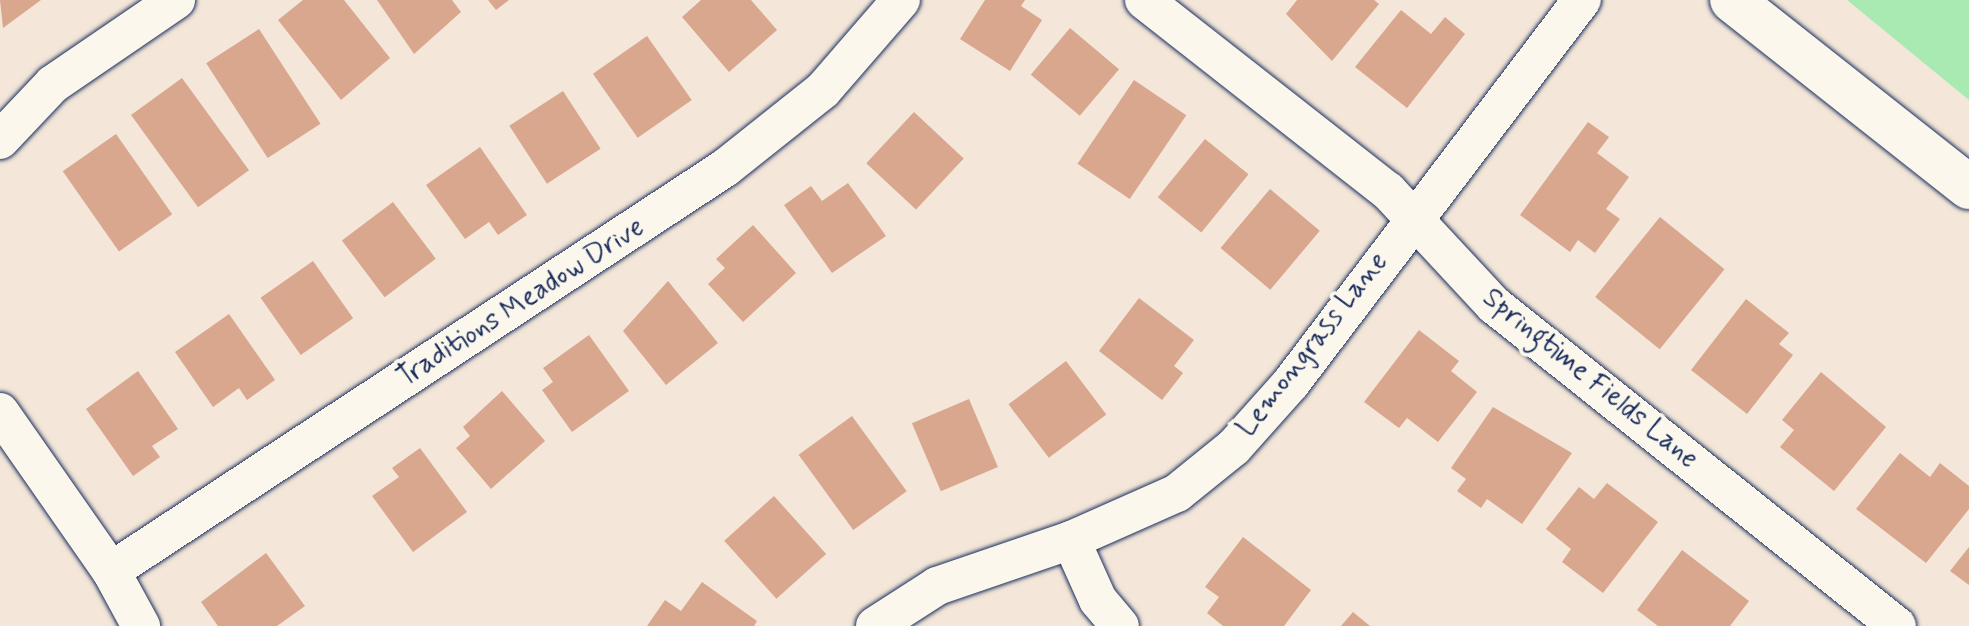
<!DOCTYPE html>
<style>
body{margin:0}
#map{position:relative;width:1969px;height:626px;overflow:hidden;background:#f4e7d9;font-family:Mynerve,sans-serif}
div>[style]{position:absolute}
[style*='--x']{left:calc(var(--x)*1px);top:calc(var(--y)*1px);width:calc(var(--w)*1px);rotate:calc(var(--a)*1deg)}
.green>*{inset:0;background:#a9e9b2}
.building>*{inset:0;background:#d9a68e;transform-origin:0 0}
.roads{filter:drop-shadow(0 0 2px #1b2f5e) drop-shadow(0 0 2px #1b2f5e)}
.minor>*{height:38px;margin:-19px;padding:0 19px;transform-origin:19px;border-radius:19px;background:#fbf7ec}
.major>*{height:44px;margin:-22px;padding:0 22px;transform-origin:22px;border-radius:22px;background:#fbf7ec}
span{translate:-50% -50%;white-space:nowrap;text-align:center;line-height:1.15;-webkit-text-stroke:8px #fbf7ec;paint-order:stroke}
.street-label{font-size:28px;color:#1b2f5e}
</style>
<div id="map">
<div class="green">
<i style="clip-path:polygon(1847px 0,1969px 0,1969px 100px)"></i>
</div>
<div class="building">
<i style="clip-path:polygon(0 0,41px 0,3px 28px)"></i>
<i style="clip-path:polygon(303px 0,344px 0,390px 58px,341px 100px,278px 20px)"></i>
<i style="clip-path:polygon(377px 0,452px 0,461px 12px,414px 54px)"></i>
<i style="clip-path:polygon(488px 0,509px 0,496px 10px)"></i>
<i style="clip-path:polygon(701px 0,751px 0,777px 30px,729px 72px,682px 17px)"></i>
<i style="clip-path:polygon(985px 0,1025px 0,1021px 6px,1042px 20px,1010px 71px,960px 39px)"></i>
<i style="clip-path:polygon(1297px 0,1374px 0,1379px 4px,1332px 61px,1286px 14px)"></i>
<i style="clip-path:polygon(1401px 10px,1431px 34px,1445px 17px,1465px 34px,1407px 108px,1355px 67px)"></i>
<i style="left:1070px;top:28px;width:64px;height:61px;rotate:40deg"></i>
<i style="left:259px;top:29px;width:113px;height:63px;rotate:57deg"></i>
<i style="left:647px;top:36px;width:78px;height:66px;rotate:55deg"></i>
<i style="left:182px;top:78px;width:114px;height:63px;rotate:54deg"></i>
<i style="left:1134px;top:80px;width:63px;height:101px;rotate:34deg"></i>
<i style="left:563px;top:91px;width:69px;height:64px;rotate:57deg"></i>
<i style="left:914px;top:112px;width:68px;height:70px;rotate:43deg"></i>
<i style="clip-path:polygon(1588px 122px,1609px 137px,1597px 153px,1629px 177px,1606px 209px,1620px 219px,1595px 253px,1578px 240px,1570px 252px,1520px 215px)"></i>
<i style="left:116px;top:134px;width:98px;height:65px;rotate:55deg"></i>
<i style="left:1205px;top:139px;width:56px;height:75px;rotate:39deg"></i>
<i style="clip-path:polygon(480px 147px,527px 215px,498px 235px,489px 222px,465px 239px,426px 185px)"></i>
<i style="clip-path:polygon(848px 183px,886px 236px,832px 273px,784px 205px,811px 186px,822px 201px)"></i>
<i style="left:1270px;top:189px;width:65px;height:77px;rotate:40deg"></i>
<i style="left:393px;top:202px;width:71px;height:64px;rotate:53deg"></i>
<i style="left:1660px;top:217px;width:83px;height:103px;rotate:39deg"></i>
<i style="clip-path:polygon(753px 225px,796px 273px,743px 322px,708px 284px,725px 268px,716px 259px)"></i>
<i style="left:313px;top:261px;width:70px;height:64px;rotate:55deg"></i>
<i style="clip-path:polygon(668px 281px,718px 343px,666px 385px,623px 331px)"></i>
<i style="clip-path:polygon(1139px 298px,1194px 340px,1174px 366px,1183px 373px,1162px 400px,1099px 351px)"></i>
<i style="clip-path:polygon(1746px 299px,1789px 333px,1779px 344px,1793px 355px,1747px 414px,1691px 370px)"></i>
<i style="clip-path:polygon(229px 314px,275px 380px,247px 400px,239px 388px,213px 407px,175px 352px)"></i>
<i style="clip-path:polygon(1419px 330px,1459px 361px,1451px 371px,1477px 392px,1438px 442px,1407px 418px,1399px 428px,1364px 402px)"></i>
<i style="clip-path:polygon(589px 335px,629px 391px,572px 432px,542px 390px,553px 382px,543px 368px)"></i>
<i style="left:1066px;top:361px;width:67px;height:72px;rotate:53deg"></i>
<i style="clip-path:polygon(138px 371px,178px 429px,152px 446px,160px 457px,133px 476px,86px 409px)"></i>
<i style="clip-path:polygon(1821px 372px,1886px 427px,1834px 491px,1780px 447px,1794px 430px,1782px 420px)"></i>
<i style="clip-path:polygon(502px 391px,545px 441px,491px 489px,456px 448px,470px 436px,463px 427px)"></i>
<i style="left:969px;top:399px;width:74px;height:62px;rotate:67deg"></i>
<i style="clip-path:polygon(1493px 407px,1572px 453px,1522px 524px,1487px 499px,1481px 508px,1457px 491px,1466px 479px,1451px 468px)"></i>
<i style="left:852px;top:416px;width:93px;height:66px;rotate:54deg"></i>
<i style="clip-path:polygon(420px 448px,467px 512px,413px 552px,372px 496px,399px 477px,392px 468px)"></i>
<i style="clip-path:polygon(1900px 453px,1930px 477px,1940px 463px,1969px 486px,1969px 509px,1926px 563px,1856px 509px)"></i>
<i style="clip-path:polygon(1607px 483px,1658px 522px,1603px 593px,1562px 562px,1571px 549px,1546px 529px,1579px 487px,1594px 499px)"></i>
<i style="left:774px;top:496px;width:78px;height:67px;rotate:48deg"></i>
<i style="clip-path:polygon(1243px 537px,1311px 590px,1284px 626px,1223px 626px,1207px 613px,1219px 597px,1205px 587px)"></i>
<i style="clip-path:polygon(1969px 547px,1969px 585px,1950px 571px)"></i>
<i style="clip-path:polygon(1682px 550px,1749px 601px,1730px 626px,1658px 626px,1637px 610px)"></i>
<i style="clip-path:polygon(266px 553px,305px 606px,277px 626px,218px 626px,201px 602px)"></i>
<i style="clip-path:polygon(702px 582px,757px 621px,754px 626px,647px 626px,665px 600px,681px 611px)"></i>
<i style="clip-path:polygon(1353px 612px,1370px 626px,1341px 626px)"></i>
</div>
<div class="roads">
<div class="minor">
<i style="--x:1144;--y:0;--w:310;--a:38.1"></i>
<i style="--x:1388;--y:191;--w:156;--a:47.1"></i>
<i style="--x:1494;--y:305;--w:515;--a:38.54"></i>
<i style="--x:0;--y:140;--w:77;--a:-46.6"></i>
<i style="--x:53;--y:84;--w:149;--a:-34.3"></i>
<i style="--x:0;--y:412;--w:194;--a:55.1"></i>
<i style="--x:111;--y:571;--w:63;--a:61.4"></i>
<i style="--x:1071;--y:540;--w:66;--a:65.8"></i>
<i style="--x:1098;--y:600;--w:34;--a:50"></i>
<i style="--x:111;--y:571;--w:734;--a:-33.28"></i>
<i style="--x:725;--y:168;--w:125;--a:-38.5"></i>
<i style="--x:823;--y:90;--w:119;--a:-49.1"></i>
<i style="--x:875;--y:626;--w:74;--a:-32.8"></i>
<i style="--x:937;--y:586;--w:142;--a:-18.9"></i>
<i style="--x:1071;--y:540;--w:116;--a:-23.9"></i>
<i style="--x:1177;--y:493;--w:73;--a:-38.9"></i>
<i style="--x:1234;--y:447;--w:86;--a:-48.3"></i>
<i style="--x:1291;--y:383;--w:481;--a:-52.8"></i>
</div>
<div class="major">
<i style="--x:1732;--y:0;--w:302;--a:38.3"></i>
</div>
</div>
<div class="street-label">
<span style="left:521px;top:303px;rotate:-33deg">Traditions Meadow Drive</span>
<span style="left:1313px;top:345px;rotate:-52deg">Lemongrass Lane</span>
<span style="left:1590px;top:379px;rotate:39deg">Springtime Fields Lane</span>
</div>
</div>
